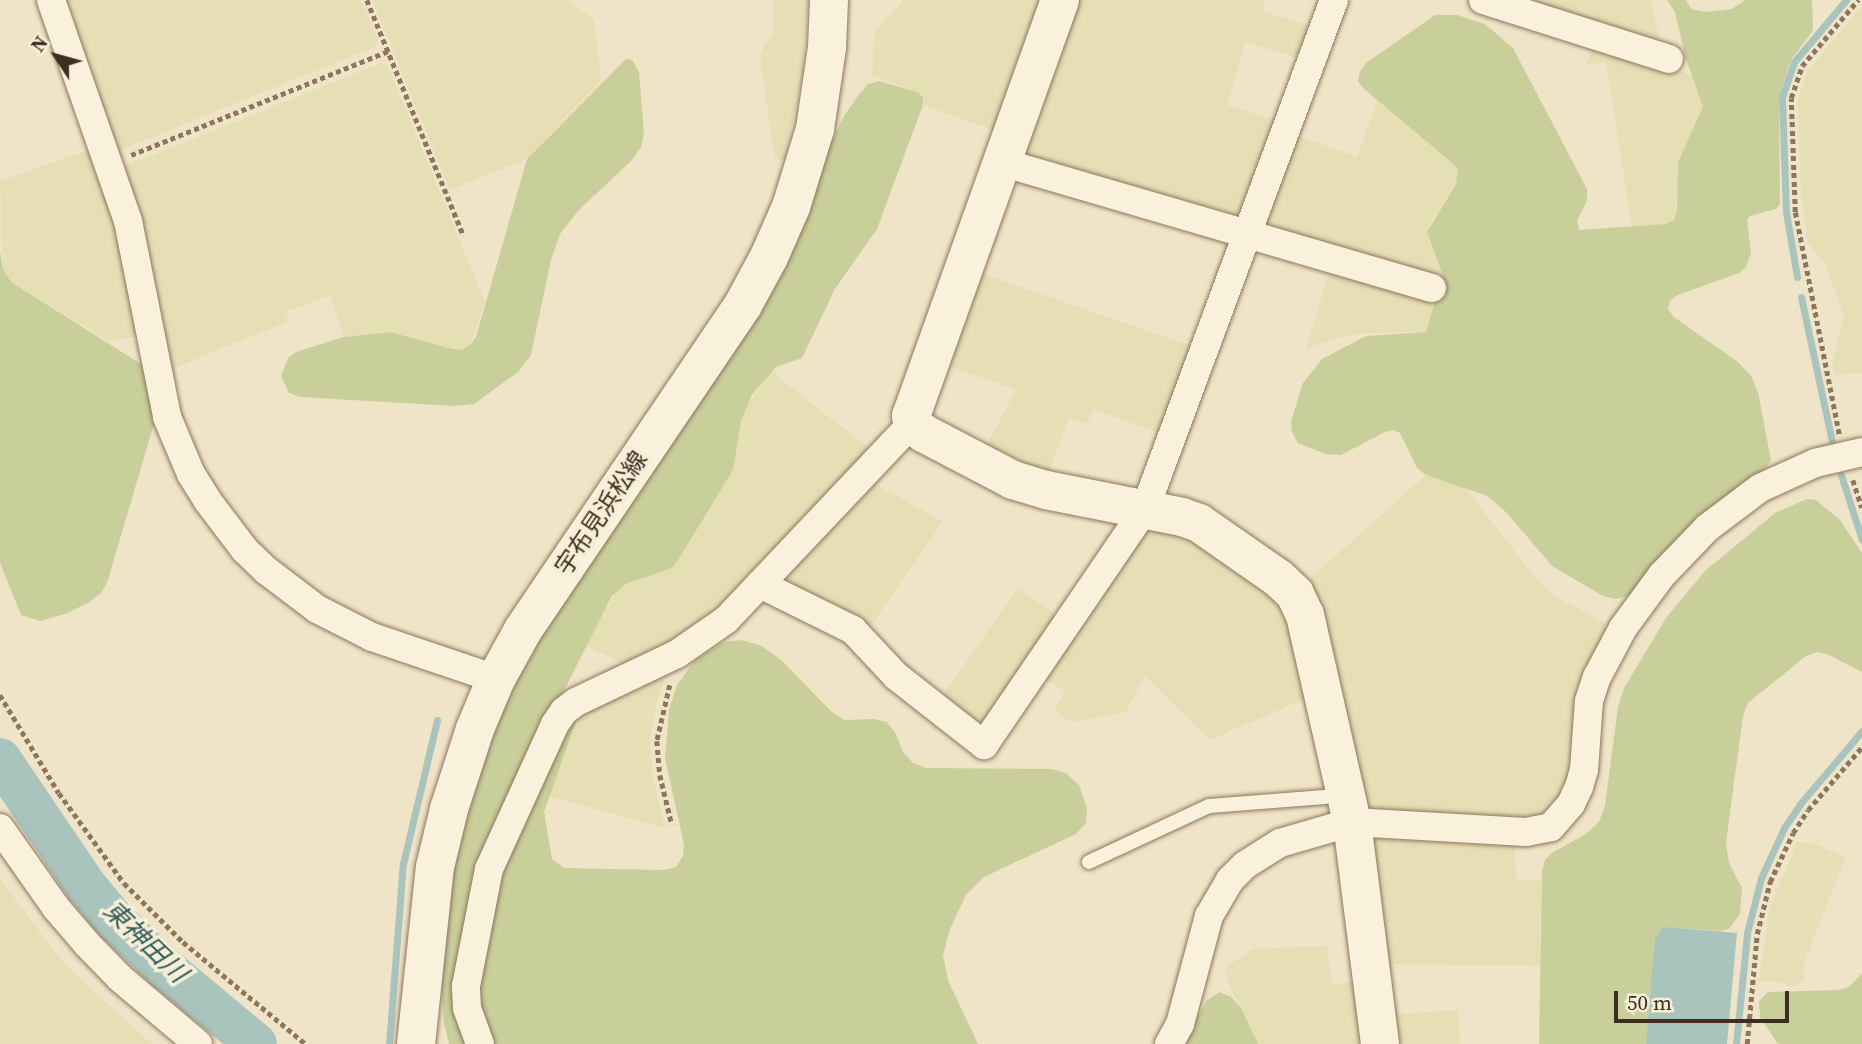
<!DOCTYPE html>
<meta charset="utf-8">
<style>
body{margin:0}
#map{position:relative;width:1862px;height:1044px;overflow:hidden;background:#f0e4c8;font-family:"Source Serif 4","Noto Sans JP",serif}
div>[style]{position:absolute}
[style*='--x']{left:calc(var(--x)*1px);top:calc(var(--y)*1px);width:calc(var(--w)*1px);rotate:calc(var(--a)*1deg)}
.farmland>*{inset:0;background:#e6deb5;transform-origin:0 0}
.green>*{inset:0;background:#c9cf9b}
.water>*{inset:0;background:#a9c4bc}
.stream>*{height:7px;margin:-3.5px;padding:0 3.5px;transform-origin:3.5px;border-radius:3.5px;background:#a9c4bc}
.river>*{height:42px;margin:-21px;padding:0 21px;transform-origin:21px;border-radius:21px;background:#a9c4bc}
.path>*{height:4.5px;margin-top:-2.25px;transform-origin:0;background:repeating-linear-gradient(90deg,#8d765c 0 5px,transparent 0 8.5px)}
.roads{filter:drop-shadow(0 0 2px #8d765c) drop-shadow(0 0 2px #8d765c)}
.lane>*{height:14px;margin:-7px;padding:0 7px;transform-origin:7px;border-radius:7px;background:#faf1dc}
.street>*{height:28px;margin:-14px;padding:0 14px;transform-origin:14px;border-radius:14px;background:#faf1dc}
.secondary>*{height:38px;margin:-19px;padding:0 19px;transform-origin:19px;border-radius:19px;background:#faf1dc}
span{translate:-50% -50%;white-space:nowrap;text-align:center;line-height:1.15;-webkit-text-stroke:7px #f7eed8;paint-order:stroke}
.street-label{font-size:24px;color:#3d2e20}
.water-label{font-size:26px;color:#2f5d5a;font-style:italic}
.north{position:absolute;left:21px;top:21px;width:70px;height:70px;-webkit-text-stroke:5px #f7eed8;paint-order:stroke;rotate:306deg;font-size:19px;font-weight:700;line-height:28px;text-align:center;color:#3d2e20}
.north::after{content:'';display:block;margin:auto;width:24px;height:32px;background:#3d2e20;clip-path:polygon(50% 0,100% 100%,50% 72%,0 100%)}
.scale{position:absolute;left:1614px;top:991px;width:175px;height:32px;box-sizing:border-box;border:4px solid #3d2e20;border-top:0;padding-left:9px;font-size:21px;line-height:24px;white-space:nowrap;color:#3d2e20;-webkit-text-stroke:5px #f7eed8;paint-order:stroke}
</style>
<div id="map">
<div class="farmland">
<i style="clip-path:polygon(62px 0,361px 0,378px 40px,375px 47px,120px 150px,113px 147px)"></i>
<i style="clip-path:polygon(372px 0,568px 0,594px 20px,601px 81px,527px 159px,450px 190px)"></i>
<i style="clip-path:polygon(774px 0,808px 0,803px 72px,785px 161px,775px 158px,773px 149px,760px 54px,774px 30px)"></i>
<i style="clip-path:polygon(904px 0,1047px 0,999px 132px,923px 105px,923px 97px,917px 92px,872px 75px,875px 31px)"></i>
<i style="clip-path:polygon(1073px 0,1266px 0,1262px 11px,1313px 27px,1301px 59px,1246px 42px,1227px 105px,1278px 121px,1243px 216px,1236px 220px,1022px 157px)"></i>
<i style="clip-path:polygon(1535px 0,1651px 0,1659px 39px,1647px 43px,1532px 7px)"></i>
<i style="clip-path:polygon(1862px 6px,1862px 373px,1834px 375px,1832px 363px,1844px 316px,1825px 263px,1807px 242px,1800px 179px,1798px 99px,1808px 70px)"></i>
<i style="clip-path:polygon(1595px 45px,1692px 75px,1700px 97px,1703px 107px,1700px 118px,1678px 162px,1677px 211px,1674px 220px,1665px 224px,1632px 227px,1606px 62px,1585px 65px)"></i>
<i style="clip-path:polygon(381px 63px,388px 66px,485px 302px,470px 345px,461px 350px,452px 349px,390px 332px,344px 337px,330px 295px,286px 312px,289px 321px,167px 371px,122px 173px,125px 166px)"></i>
<i style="clip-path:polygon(1378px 100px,1458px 168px,1456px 184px,1431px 223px,1429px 241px,1442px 265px,1442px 279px,1266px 228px,1263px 222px,1296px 135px,1357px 157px)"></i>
<i style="clip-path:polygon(91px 149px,118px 224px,139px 336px,108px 341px,11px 282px,3px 269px,0 181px)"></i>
<i style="clip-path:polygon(1330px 269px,1437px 300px,1426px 332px,1365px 333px,1335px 338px,1306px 349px)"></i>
<i style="clip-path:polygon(975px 271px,1194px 347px,1162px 434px,1093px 409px,1087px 424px,1069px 418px,1047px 477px,983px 452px,1016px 390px,941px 363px)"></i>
<i style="clip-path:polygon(771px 371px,871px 450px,697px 630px,628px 666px,586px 646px,618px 588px,672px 568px,745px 408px)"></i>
<i style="clip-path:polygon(1426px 475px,1463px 485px,1538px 581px,1554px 596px,1615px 628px,1577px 769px,1547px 821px,1368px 816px,1303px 585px)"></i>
<i style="clip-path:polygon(870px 482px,943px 521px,867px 632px,776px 582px)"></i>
<i style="clip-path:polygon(1143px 527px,1179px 529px,1279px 594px,1311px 696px,1210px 740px,1145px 676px,1126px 712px,1071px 722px,1054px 710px,1065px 692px,1041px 676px)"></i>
<i style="left:1018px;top:588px;width:51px;height:137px;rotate:35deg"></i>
<i style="clip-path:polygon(667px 670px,656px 706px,650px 741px,653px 777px,665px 828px,548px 796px,582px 712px)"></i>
<i style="clip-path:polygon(1372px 831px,1514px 839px,1516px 879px,1541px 880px,1540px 966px,1383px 964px)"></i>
<i style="clip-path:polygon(1797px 842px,1813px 843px,1846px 857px,1805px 960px,1803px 980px,1793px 987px,1777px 981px,1759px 981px,1769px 910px)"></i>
<i style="clip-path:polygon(0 879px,65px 965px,152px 1044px,0 1044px)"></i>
<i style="clip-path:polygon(1327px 946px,1332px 985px,1360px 981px,1368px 1044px,1258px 1044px,1224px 974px,1229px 965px,1253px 949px)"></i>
<i style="clip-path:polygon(1458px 1010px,1460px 1044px,1393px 1044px,1389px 1015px)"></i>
</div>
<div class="green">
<i style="clip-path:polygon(1667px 0,1686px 0,1691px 9px,1705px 12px,1732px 9px,1745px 0,1812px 0,1813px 25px,1812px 32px,1791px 60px,1779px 97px,1780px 204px,1776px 209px,1750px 216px,1747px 220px,1751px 253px,1746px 267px,1739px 273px,1678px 295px,1670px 301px,1668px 309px,1674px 317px,1738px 362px,1751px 376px,1758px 392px,1771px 460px,1761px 476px,1642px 586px,1629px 596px,1615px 599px,1603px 596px,1552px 566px,1507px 513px,1487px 496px,1426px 475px,1417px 468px,1400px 433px,1393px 430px,1385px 432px,1341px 455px,1325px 454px,1298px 443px,1292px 432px,1291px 421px,1303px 383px,1322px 359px,1366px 336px,1426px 332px,1443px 275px,1427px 232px,1456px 184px,1458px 168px,1363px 88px,1358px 81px,1360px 71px,1366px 63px,1435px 15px,1457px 15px,1485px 24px,1513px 48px,1587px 189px,1587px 201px,1577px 221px,1579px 230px,1665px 224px,1674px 220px,1677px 211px,1678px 162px,1703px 107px,1685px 56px,1675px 12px)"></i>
<i style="clip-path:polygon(626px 59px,632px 60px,639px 72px,644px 133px,641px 147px,633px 159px,579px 210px,560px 234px,551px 260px,531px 355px,518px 372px,474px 404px,455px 406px,300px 397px,289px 393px,281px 376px,288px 358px,296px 352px,344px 337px,390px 332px,452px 349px,461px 350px,470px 345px,476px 337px,527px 159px)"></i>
<i style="clip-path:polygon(879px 81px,917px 92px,923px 97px,923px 105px,877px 229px,835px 289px,802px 358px,776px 367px,752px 395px,741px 420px,733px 470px,678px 560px,672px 568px,626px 584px,612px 596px,549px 720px,577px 719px,544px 812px,552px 859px,564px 868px,664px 870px,676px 867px,683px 856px,684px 845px,665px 758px,669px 709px,677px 685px,695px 660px,724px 642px,742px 640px,762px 646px,781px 660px,832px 712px,845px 720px,874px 719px,887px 722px,896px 734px,903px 752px,913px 763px,926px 768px,1051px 769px,1066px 773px,1079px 785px,1087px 808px,1086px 823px,1076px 834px,984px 877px,966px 895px,950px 929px,943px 955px,948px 980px,978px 1044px,449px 1044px,444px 1023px,441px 983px,448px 898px,459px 841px,492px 735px,525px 662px,828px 149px,844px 116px,860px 93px,868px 84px)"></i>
<i style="clip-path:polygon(0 250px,3px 269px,11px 282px,141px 364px,155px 420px,108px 580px,102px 592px,90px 602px,65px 614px,40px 621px,21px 615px,0 563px)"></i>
<i style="clip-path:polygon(1807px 499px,1816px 500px,1840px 520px,1862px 553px,1862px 672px,1829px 655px,1817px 652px,1806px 656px,1748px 703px,1743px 716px,1726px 843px,1729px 863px,1742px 888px,1740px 914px,1729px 929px,1720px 931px,1668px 927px,1658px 933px,1646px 1044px,1539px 1044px,1542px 871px,1545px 860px,1553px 852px,1586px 834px,1599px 822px,1605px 805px,1618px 707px,1624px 688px,1666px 618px,1705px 571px,1775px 513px)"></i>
<i style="clip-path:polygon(1862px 973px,1862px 1044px,1778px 1044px,1760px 1017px,1759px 1001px,1768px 992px,1838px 990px,1849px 987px)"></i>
<i style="clip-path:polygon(1220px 992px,1231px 997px,1241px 1008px,1258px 1044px,1183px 1044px,1207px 1000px)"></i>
</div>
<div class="water">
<i style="clip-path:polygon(1668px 927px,1737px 933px,1727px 1044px,1646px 1044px,1655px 938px,1662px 928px)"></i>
</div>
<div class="stream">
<i style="--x:1797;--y:277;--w:66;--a:-99.6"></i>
<i style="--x:1786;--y:212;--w:115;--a:-92"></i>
<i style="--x:1782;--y:97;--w:37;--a:-71"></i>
<i style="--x:1794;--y:62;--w:81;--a:-50"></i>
<i style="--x:1801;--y:297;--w:147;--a:77.9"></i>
<i style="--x:1841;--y:475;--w:68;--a:72.1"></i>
<i style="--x:389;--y:1044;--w:181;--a:-85.6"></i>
<i style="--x:403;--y:864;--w:148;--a:-76.7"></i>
<i style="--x:1736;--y:1044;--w:112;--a:-84.3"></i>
<i style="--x:1747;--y:933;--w:57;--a:-75.7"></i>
<i style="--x:1761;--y:878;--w:55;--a:-65.3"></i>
<i style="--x:1784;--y:828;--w:29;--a:-56"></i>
<i style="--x:1800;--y:804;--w:96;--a:-49.7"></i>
</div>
<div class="river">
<i style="--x:0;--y:759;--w:153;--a:55.9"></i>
<i style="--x:86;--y:886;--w:44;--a:50.5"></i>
<i style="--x:114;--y:920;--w:66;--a:43.8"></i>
<i style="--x:162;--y:966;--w:122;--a:39.7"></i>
</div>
<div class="path">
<i style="--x:367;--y:0;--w:255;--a:67.7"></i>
<i style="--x:131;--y:155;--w:277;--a:-22"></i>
<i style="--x:1839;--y:434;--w:226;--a:-101.2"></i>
<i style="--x:1795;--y:212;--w:114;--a:-92"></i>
<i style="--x:1791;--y:98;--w:34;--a:-71"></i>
<i style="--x:1802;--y:66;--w:87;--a:-49.7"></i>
<i style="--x:1853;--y:480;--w:29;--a:72"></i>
<i style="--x:670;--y:685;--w:57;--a:103.1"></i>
<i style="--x:657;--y:741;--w:34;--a:85"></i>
<i style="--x:660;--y:775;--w:51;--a:76.5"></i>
<i style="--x:0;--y:695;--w:114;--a:59"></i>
<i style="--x:59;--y:793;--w:111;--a:54.2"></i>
<i style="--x:124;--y:883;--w:83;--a:45"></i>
<i style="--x:183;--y:942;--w:160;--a:39.7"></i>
<i style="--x:1747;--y:1044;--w:110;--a:-84.8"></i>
<i style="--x:1757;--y:934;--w:54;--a:-76"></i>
<i style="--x:1770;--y:882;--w:54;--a:-64.9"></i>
<i style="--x:1793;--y:833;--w:27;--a:-57"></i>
<i style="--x:1808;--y:810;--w:83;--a:-49.4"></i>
</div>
<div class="roads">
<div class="lane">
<i style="--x:1089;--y:862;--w:132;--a:-25"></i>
<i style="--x:1209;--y:806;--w:116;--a:-4.4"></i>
<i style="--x:1325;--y:797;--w:20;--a:-15"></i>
</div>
<div class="street">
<i style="--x:51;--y:0;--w:234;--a:70.8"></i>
<i style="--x:128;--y:221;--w:200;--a:78.7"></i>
<i style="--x:167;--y:417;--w:62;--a:67.2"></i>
<i style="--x:191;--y:474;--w:31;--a:58"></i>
<i style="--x:207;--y:500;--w:63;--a:52.8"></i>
<i style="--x:245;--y:550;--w:30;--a:44"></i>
<i style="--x:267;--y:571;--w:63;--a:37.2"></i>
<i style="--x:317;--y:609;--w:62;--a:27"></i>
<i style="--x:372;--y:637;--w:131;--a:18.7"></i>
<i style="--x:1483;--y:0;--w:195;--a:17.6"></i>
<i style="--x:1001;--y:162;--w:449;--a:16.3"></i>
<i style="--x:760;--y:584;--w:104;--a:26.3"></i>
<i style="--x:853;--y:630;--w:63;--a:46.9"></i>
<i style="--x:896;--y:676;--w:112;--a:38.1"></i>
<i style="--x:984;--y:745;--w:286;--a:-55.7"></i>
<i style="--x:1145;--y:509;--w:543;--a:-69.63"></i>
<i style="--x:0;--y:828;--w:99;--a:54.9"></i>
<i style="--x:57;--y:909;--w:46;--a:49.4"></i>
<i style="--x:87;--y:944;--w:47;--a:45.9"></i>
<i style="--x:120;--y:978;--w:102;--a:40.2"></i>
<i style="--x:480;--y:1044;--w:38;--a:-110"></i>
<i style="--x:467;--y:1008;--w:22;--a:-93"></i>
<i style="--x:466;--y:986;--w:119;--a:-78.9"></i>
<i style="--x:489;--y:869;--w:159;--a:-65.5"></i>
<i style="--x:555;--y:724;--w:16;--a:-55"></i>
<i style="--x:564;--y:711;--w:15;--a:-37"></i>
<i style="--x:576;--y:702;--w:112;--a:-25.4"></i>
<i style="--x:677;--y:654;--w:60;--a:-34.8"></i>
<i style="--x:726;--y:620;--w:272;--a:-46.6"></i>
<i style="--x:1169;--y:1044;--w:23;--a:-61"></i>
<i style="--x:1180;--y:1024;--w:112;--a:-75"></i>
<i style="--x:1209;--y:916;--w:42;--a:-59.7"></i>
<i style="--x:1230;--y:880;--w:21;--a:-45"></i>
<i style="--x:1245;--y:865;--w:41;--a:-32.2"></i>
<i style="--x:1280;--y:843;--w:75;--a:-16.3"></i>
<i style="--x:1352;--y:822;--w:174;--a:3.3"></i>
<i style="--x:1526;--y:832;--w:25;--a:-11"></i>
<i style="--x:1551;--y:827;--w:30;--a:-49"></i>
<i style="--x:1571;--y:804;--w:19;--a:-65"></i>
<i style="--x:1579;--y:787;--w:18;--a:-74"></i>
<i style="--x:1584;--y:770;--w:69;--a:-85.9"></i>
<i style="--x:1589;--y:701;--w:25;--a:-72"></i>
<i style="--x:1597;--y:677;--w:55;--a:-62"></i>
<i style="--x:1623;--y:628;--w:66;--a:-53.7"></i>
<i style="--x:1662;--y:575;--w:65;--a:-46.2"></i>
<i style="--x:1707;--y:528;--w:66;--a:-37"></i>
<i style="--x:1760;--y:488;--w:60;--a:-24.4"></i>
<i style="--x:1815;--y:463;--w:48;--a:-13.2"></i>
</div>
<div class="secondary">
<i style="--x:1060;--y:0;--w:442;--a:109.7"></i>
<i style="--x:911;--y:416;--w:12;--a:70"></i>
<i style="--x:915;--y:427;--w:12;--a:35"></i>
<i style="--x:925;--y:434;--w:99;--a:27.6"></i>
<i style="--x:1013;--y:480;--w:34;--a:17"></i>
<i style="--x:1046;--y:490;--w:139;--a:11.2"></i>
<i style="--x:1182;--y:517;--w:18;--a:19"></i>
<i style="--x:1199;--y:523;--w:96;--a:34.8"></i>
<i style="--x:1278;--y:578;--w:23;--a:43"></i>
<i style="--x:1295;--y:594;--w:23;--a:65"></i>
<i style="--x:1305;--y:615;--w:212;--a:77.2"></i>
<i style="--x:1352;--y:822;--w:224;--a:82.8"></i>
<i style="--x:416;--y:1044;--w:178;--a:-83.9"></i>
<i style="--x:435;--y:867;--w:60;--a:-76.4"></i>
<i style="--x:449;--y:809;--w:84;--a:-72"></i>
<i style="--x:475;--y:729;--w:54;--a:-67.2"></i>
<i style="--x:496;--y:679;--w:56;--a:-61.1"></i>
<i style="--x:523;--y:630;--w:392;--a:-55.9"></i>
<i style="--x:743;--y:305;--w:55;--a:-61.6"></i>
<i style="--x:769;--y:257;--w:55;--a:-66.3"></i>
<i style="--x:791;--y:207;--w:82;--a:-72.9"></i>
<i style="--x:815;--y:129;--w:82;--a:-81.6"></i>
<i style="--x:827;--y:48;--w:48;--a:-87.6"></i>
</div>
</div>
<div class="street-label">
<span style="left:601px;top:513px;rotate:-56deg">宇布見浜松線</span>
</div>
<div class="water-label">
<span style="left:145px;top:942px;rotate:44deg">東神田川</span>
</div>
<div class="north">N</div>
<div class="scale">50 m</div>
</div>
